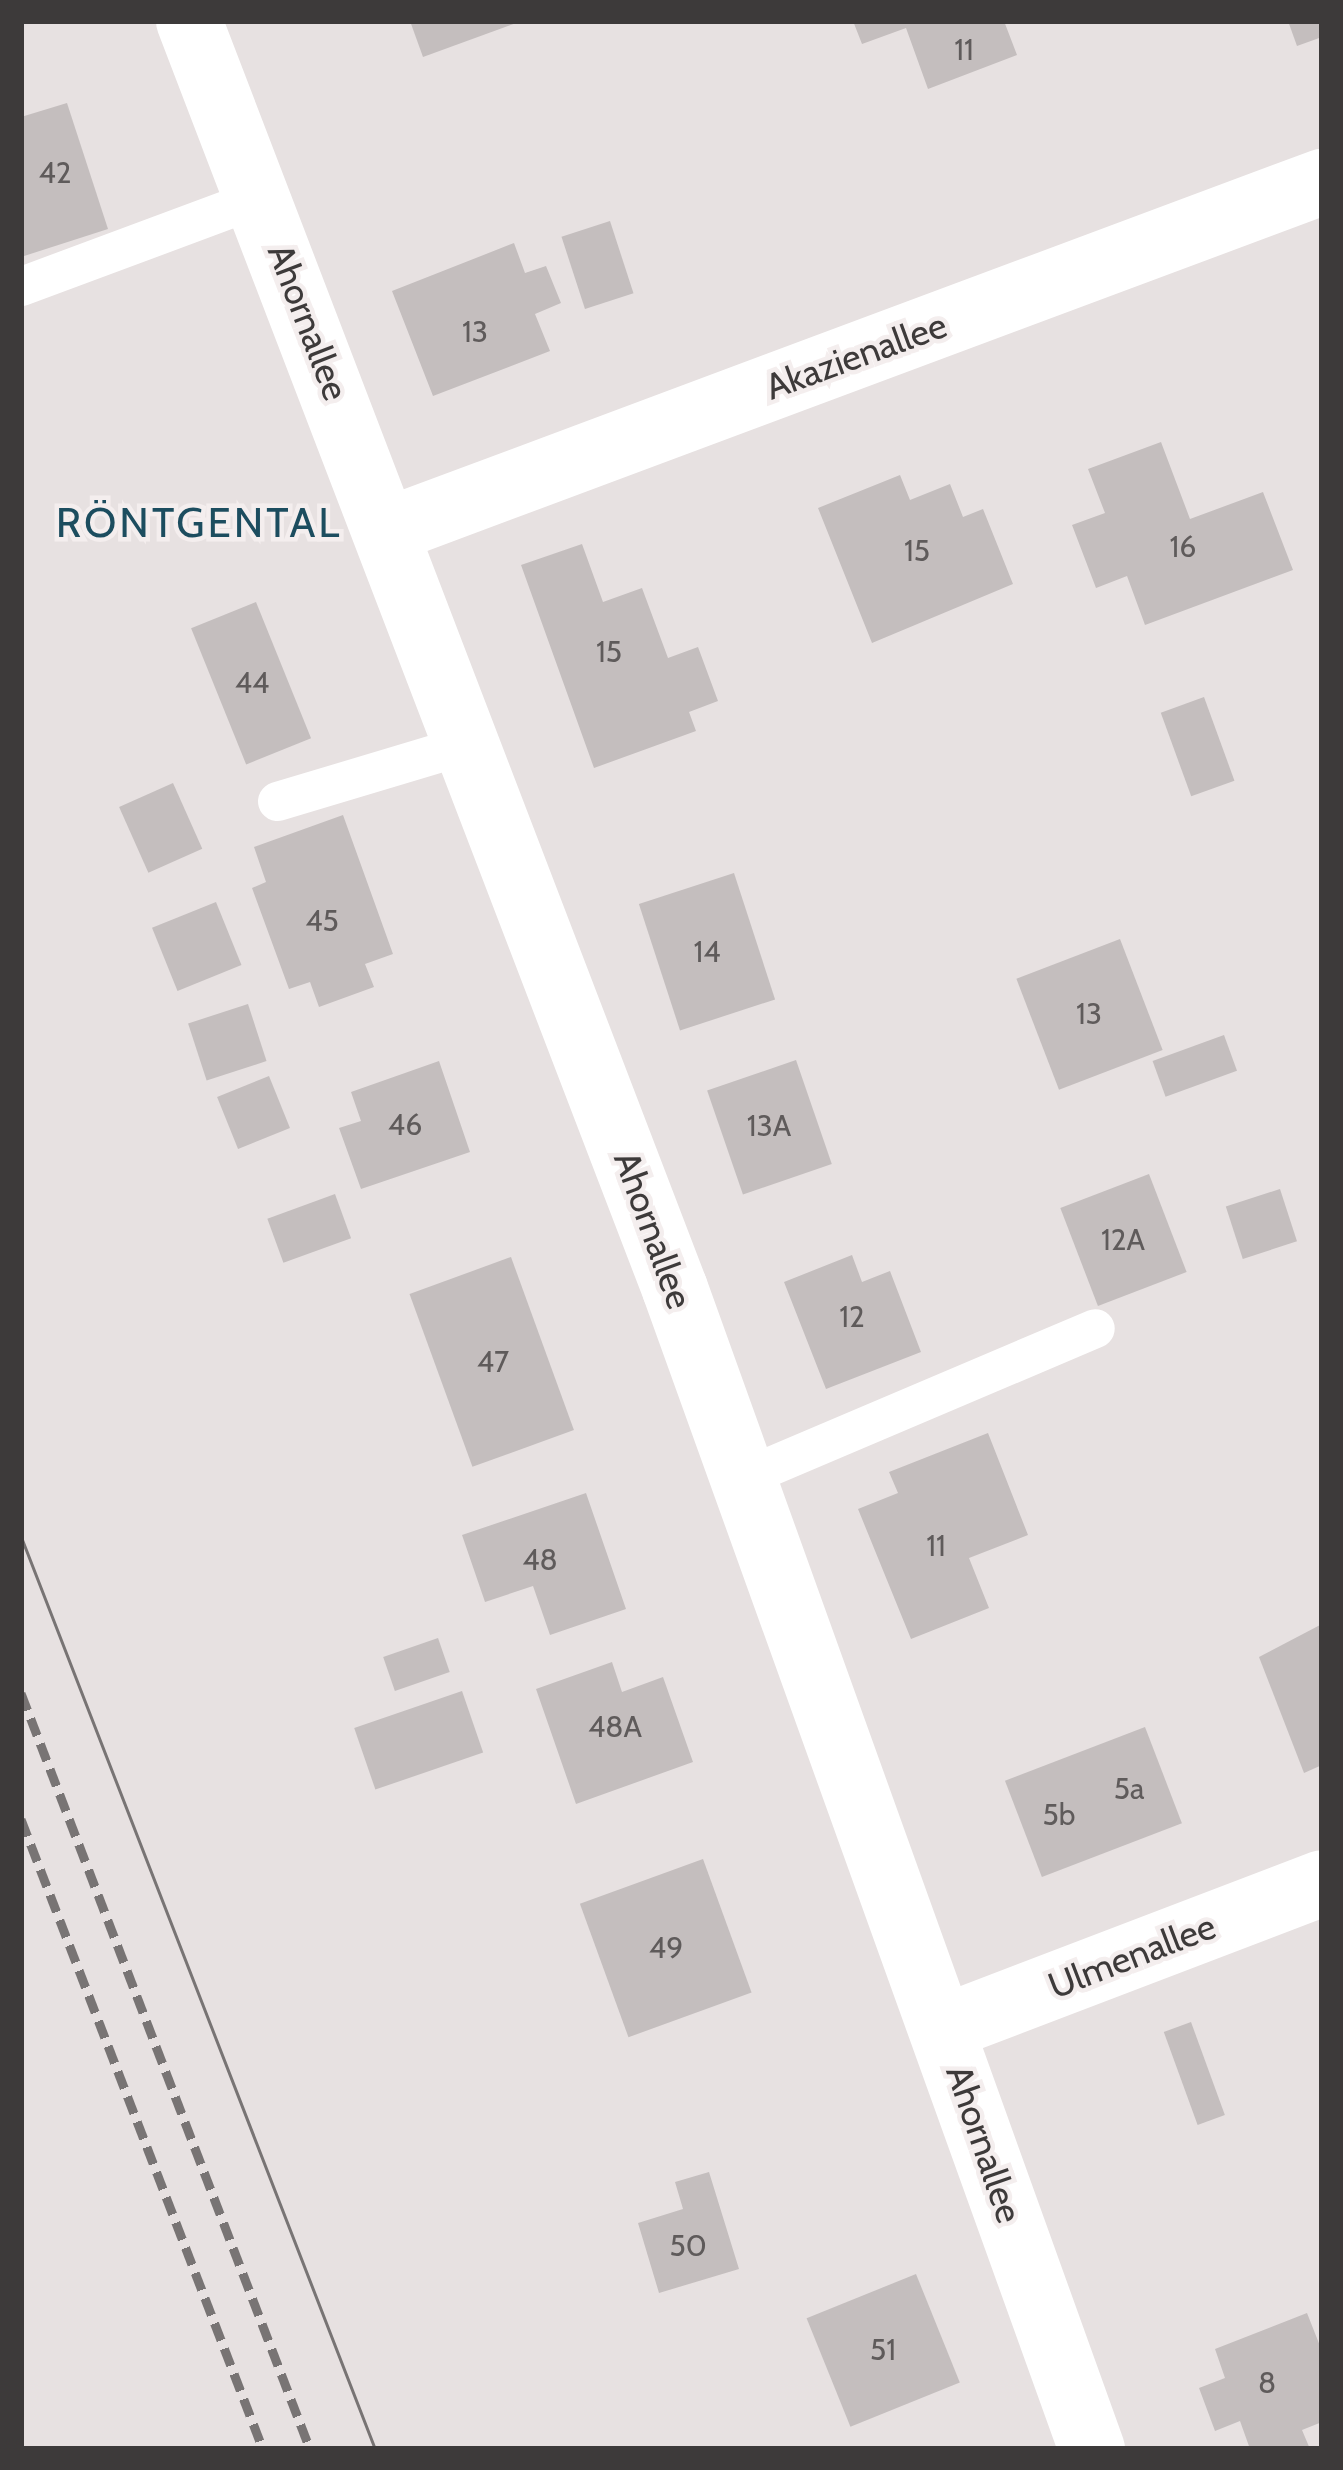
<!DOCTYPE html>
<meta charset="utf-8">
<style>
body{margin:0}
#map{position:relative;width:1343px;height:2470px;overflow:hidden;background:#e7e1e1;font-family:Cabin,sans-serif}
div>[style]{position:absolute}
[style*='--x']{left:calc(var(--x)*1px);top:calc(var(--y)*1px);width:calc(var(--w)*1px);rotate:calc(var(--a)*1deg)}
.building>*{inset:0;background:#c4bebe;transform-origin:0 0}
.lane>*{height:39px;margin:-19.5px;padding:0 19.5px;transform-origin:19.5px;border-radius:19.5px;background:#fff}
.street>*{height:66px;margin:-33px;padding:0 33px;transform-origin:33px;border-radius:33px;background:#fff}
.tram>*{height:3px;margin:-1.5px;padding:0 1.5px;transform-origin:1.5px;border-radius:1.5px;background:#787474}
.rail>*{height:9px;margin-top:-4.5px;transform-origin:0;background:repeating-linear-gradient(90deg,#787474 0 18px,transparent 0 27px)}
span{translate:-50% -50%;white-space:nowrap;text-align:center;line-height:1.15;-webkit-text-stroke:9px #f4eeee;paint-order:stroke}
.number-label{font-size:30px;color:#5f5b5b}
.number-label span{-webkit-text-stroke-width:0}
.street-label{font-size:36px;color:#3d3a3a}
.quarter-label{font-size:42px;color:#1c4d5f;letter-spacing:3px}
.frame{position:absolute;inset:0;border:24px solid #3d3a3a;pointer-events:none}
</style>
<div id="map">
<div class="building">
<i style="clip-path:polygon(410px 21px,519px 21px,519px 22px,423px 57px)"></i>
<i style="clip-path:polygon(853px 21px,1004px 21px,1017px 55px,928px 89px,906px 28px,862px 44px)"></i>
<i style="clip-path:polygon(1288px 21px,1322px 21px,1322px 37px,1297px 46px)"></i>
<i style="clip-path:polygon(67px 103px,108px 229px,21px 257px,21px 117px)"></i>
<i style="left:610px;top:221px;width:76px;height:51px;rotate:72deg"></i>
<i style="clip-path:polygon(514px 243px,525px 273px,546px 266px,561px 303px,535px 314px,550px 351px,433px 396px,392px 291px)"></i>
<i style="clip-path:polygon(1161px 442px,1190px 519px,1263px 492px,1293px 570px,1145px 625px,1127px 576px,1096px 588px,1072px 525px,1105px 513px,1088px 469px)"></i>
<i style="clip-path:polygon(900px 475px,910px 500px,950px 484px,963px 517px,983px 509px,1013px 584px,872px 643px,818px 508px)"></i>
<i style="clip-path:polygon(582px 544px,603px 602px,642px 588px,668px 658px,698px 647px,718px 701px,689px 712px,696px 731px,594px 768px,521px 565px)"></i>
<i style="left:256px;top:602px;width:147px;height:70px;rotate:68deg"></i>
<i style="left:1204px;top:697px;width:89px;height:46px;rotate:70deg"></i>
<i style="left:173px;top:783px;width:72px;height:59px;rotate:66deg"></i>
<i style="clip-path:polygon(343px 815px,393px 954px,365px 964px,374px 987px,319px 1007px,310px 982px,289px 989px,252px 888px,266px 882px,254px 847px)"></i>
<i style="left:734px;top:873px;width:133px;height:100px;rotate:72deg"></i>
<i style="left:216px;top:902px;width:68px;height:69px;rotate:68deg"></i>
<i style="left:1120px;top:939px;width:119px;height:111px;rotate:69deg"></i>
<i style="left:248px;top:1004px;width:60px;height:63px;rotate:72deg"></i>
<i style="left:1224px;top:1035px;width:38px;height:76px;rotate:70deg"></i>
<i style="left:796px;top:1060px;width:110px;height:94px;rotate:71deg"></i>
<i style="clip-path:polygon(439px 1061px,470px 1152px,361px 1189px,339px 1128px,361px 1121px,351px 1092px)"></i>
<i style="left:269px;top:1076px;width:56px;height:56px;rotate:68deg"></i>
<i style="left:1149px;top:1174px;width:105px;height:95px;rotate:69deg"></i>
<i style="left:1280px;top:1189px;width:55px;height:57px;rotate:72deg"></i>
<i style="left:335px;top:1194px;width:47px;height:72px;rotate:70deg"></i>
<i style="clip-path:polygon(852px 1255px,862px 1282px,890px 1271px,921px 1352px,826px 1389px,784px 1282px)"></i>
<i style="left:511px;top:1257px;width:184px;height:108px;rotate:70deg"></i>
<i style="clip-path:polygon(988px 1433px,1028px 1535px,969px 1558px,989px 1608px,911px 1639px,858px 1509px,898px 1493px,889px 1472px)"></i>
<i style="clip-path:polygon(586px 1493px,626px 1609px,550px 1635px,533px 1586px,485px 1602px,462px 1535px)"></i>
<i style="clip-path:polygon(1322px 1624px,1322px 1765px,1304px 1773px,1259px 1657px)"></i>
<i style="left:438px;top:1638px;width:36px;height:58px;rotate:71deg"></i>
<i style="clip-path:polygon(612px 1662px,622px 1692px,663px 1677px,693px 1762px,576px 1804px,536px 1689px)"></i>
<i style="left:462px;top:1691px;width:65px;height:114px;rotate:71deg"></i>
<i style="left:1145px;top:1727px;width:103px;height:150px;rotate:69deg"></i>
<i style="left:703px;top:1859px;width:142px;height:131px;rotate:70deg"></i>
<i style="left:1191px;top:2022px;width:99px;height:29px;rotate:70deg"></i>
<i style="clip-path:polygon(709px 2172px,739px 2269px,659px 2293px,638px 2223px,683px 2209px,675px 2182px)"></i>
<i style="left:916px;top:2274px;width:117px;height:118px;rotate:68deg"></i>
<i style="clip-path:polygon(1307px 2313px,1322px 2351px,1322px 2422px,1302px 2430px,1310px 2449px,1250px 2449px,1240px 2421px,1215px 2431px,1199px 2388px,1225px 2378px,1215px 2349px)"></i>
</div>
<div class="lane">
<i style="--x:21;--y:286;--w:253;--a:-20.4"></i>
<i style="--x:277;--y:801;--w:202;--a:-16.7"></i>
<i style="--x:744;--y:1477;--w:381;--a:-23"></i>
</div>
<div class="street">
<i style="--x:189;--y:21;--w:1358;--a:69.03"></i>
<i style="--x:675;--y:1289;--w:1233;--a:70.23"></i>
<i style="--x:389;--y:530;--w:996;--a:-20.46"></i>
<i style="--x:943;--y:2028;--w:406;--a:-20.9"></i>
</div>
<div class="tram">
<i style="--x:21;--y:1537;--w:978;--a:68.79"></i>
</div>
<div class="rail">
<i style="--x:21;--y:1693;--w:809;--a:69.08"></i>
<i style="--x:21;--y:1819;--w:675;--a:68.99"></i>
</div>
<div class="number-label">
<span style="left:964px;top:50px">11</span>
<span style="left:55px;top:173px">42</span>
<span style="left:475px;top:332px">13</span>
<span style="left:1183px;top:547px">16</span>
<span style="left:917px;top:551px">15</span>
<span style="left:609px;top:652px">15</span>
<span style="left:252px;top:683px">44</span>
<span style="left:322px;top:921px">45</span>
<span style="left:707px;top:952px">14</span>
<span style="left:1089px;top:1014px">13</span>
<span style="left:405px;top:1125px">46</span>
<span style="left:769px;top:1126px">13A</span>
<span style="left:1123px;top:1240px">12A</span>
<span style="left:852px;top:1317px">12</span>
<span style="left:493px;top:1362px">47</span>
<span style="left:936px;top:1546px">11</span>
<span style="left:540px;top:1560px">48</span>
<span style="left:615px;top:1727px">48A</span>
<span style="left:1129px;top:1789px">5a</span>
<span style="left:1059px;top:1815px">5b</span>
<span style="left:666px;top:1948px">49</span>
<span style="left:688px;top:2246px">50</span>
<span style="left:883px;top:2350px">51</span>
<span style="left:1267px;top:2383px">8</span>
</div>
<div class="street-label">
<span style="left:308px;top:322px;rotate:69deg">Ahornallee</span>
<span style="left:856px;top:356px;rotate:-20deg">Akazienallee</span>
<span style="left:653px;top:1230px;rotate:70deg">Ahornallee</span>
<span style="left:1132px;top:1956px;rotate:-21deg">Ulmenallee</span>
<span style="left:984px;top:2144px;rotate:71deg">Ahornallee</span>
</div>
<div class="quarter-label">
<span style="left:199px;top:522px">RÖNTGENTAL</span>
</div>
<div class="frame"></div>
</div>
